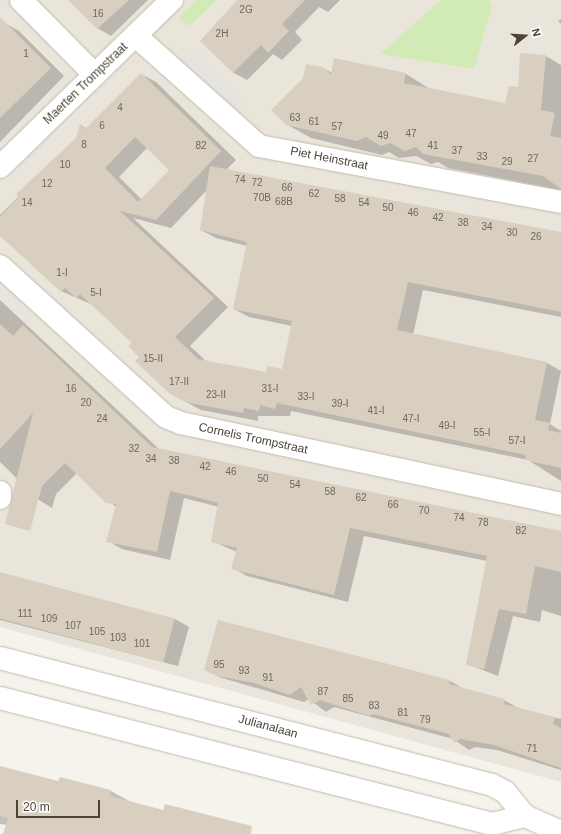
<!DOCTYPE html>
<style>
body{margin:0}
#map{position:relative;width:561px;height:834px;overflow:hidden;background:#f6f3ec;font-family:Arial,sans-serif}
div>[style]{position:absolute}
[style*='--x']{left:calc(var(--x)*1px);top:calc(var(--y)*1px);width:calc(var(--w)*1px);rotate:calc(var(--a)*1deg)}
.residential>*{inset:0;background:#eae5da}
.green>*{inset:0;background:#d2eab5}
.parking>*{inset:0;background:#e5e3e0;transform-origin:0 0}
.shadow>*{inset:0;background:#0003}
.building>*{inset:0;background:#d8cfc1;transform-origin:0 0}
.roads{filter:drop-shadow(0 0 1px #c2bbae) drop-shadow(0 0 1px #c2bbae)}
.minor>*{height:22px;margin:-11px;padding:0 11px;transform-origin:11px;border-radius:11px;background:#fff}
span{translate:-50% -50%;white-space:nowrap;text-align:center;line-height:1.15;-webkit-text-stroke:4px #fff;paint-order:stroke}
.number-label{font-size:10px;color:#6e675b}
.number-label span{-webkit-text-stroke-width:0}
.street-label{font-size:12px;color:#4b4439}
.north{position:absolute;left:505px;top:16px;width:40px;height:40px;-webkit-text-stroke:3px #fff;paint-order:stroke;rotate:73deg;font-size:11px;font-weight:700;line-height:16px;text-align:center;color:#4b4439}
.north::after{content:'';display:block;margin:auto;width:14px;height:18px;background:#4b4439;clip-path:polygon(50% 0,100% 100%,50% 72%,0 100%)}
.scale{position:absolute;left:16px;top:800px;width:84px;height:18px;box-sizing:border-box;border:2px solid #4b4439;border-top:0;padding-left:5px;font-size:12px;line-height:14px;white-space:nowrap;color:#4b4439;-webkit-text-stroke:3px #fff;paint-order:stroke}
</style>
<div id="map">
<div class="residential">
<i style="clip-path:polygon(0 0,561px 0,561px 782px,0 627px)"></i>
</div>
<div class="green">
<i style="clip-path:polygon(196px 0,217px 0,190px 26px,178px 18px)"></i>
<i style="clip-path:polygon(441px 0,489px 0,492px 6px,474px 69px,380px 54px)"></i>
</div>
<div class="parking">
<i style="left:190px;top:49px;width:72px;height:18px;rotate:44deg"></i>
</div>
<div class="shadow">
<i style="clip-path:polygon(69px 0,148px 0,111px 36px,97px 28px)"></i>
<i style="clip-path:polygon(242px 0,340px 0,328px 12px,319px 7px,295px 32px,302px 40px,282px 60px,273px 54px,247px 80px,234px 73px,201px 41px)"></i>
<i style="clip-path:polygon(561px 19px,561px 24px,558px 21px)"></i>
<i style="clip-path:polygon(5px 23px,19px 31px,64px 76px,0 142px,0 29px)"></i>
<i style="clip-path:polygon(546px 56px,561px 65px,561px 190px,448px 168px,438px 162px,431px 164px,416px 156px,399px 158px,389px 152px,382px 155px,311px 138px,286px 124px,323px 68px,332px 73px,406px 74px,430px 89px,506px 104px)"></i>
<i style="clip-path:polygon(evenodd,141px 74px,156px 82px,236px 160px,226px 170px,561px 233px,561px 317px,423px 290px,413px 335px,547px 363px,561px 371px,550px 424px,561px 431px,561px 481px,528px 460px,291px 411px,290px 416px,258px 416px,258px 421px,201px 410px,171px 394px,133px 343px,93px 305px,61px 291px,0 234px,0 215px,77px 139px,81px 125px,87px 129px,141px 74px,148px 147px,171px 170px,142px 200px,119px 177px,148px 147px,141px 74px,207px 190px,201px 230px,216px 238px,247px 246px,234px 309px,249px 317px,292px 326px,283px 370px,266px 373px,206px 361px,190px 346px,228px 307px,133px 218px,171px 228px,207px 190px)"></i>
<i style="clip-path:polygon(0 300px,159px 449px,561px 532px,561px 616px,542px 610px,540px 622px,513px 616px,498px 676px,467px 664px,487px 561px,364px 536px,348px 602px,247px 576px,233px 568px,237px 552px,212px 541px,219px 507px,184px 498px,170px 560px,122px 549px,108px 541px,116px 507px,77px 473px,56px 494px,52px 508px,39px 500px,0 462px)"></i>
<i style="clip-path:polygon(0 573px,175px 619px,189px 627px,178px 666px,0 620px)"></i>
<i style="clip-path:polygon(205px 669px,450px 681px,464px 689px,504px 700px,518px 708px,561px 719px,561px 770px,497px 750px,475px 747px,469px 750px,453px 739px,334px 707px,326px 712px,309px 699px,304px 702px,219px 677px)"></i>
<i style="clip-path:polygon(0 767px,59px 783px,60px 778px,111px 791px,131px 802px,249px 834px,4px 834px,7px 825px,0 824px)"></i>
</div>
<div class="building">
<i style="clip-path:polygon(68px 0,129px 0,97px 29px)"></i>
<i style="clip-path:polygon(237px 0,305px 0,282px 24px,289px 31px,268px 53px,261px 45px,233px 73px,200px 41px)"></i>
<i style="clip-path:polygon(0 17px,51px 68px,0 118px)"></i>
<i style="clip-path:polygon(520px 53px,546px 55px,541px 110px,555px 113px,550px 136px,561px 138px,561px 189px,543px 176px,423px 154px,416px 147px,405px 151px,390px 143px,381px 146px,366px 137px,357px 141px,286px 125px,271px 110px,303px 78px,306px 64px,323px 67px,331px 75px,334px 58px,406px 73px,404px 83px,505px 103px,509px 86px,518px 87px)"></i>
<i style="clip-path:polygon(evenodd,141px 73px,221px 151px,156px 220px,120px 211px,214px 298px,175px 337px,198px 359px,266px 372px,267px 366px,282px 369px,292px 321px,233px 309px,247px 242px,200px 230px,210px 166px,561px 232px,561px 312px,408px 282px,397px 330px,547px 362px,535px 420px,550px 423px,548px 430px,561px 433px,561px 468px,525px 460px,526px 455px,277px 403px,275px 409px,260px 405px,259px 411px,244px 408px,243px 413px,185px 402px,170px 394px,135px 361px,139px 357px,128px 346px,132px 343px,80px 294px,76px 298px,65px 288px,61px 292px,0 236px,0 217px,17px 199px,17px 193px,76px 138px,80px 124px,85px 129px,141px 73px,135px 137px,169px 170px,138px 202px,105px 168px,135px 137px)"></i>
<i style="clip-path:polygon(0 324px,13px 336px,23px 325px,152px 447px,561px 531px,561px 572px,535px 566px,526px 614px,499px 609px,484px 669px,466px 665px,487px 556px,350px 528px,334px 595px,231px 569px,237px 548px,211px 542px,218px 503px,196px 497px,170px 491px,157px 552px,106px 542px,116px 504px,106px 503px,65px 463px,42px 486px,30px 531px,5px 524px,33px 413px,0 449px)"></i>
<i style="left:0;top:572px;width:181px;height:45px;rotate:15deg"></i>
<i style="clip-path:polygon(218px 620px,450px 680px,449px 684px,505px 699px,504px 704px,555px 717px,553px 724px,561px 728px,561px 768px,494px 745px,460px 739px,454px 743px,449px 734px,373px 714px,369px 716px,320px 700px,311px 705px,301px 687px,290px 695px,254px 683px,217px 676px,204px 670px)"></i>
<i style="clip-path:polygon(0 766px,58px 781px,60px 777px,111px 790px,110px 796px,163px 810px,165px 804px,252px 826px,251px 834px,3px 834px,8px 818px,0 816px)"></i>
</div>
<div class="roads">
<div class="minor">
<i style="--x:21;--y:0;--w:105;--a:45.4"></i>
<i style="--x:136;--y:36;--w:165;--a:41.8"></i>
<i style="--x:259;--y:146;--w:307;--a:10.5"></i>
<i style="--x:0;--y:167;--w:240;--a:-44.2"></i>
<i style="--x:0;--y:266;--w:224;--a:42.3"></i>
<i style="--x:166;--y:417;--w:16;--a:22"></i>
<i style="--x:181;--y:423;--w:389;--a:12"></i>
<i style="--x:0;--y:492;--w:6;--a:90"></i>
<i style="--x:0;--y:658;--w:508;--a:14.47"></i>
<i style="--x:492;--y:785;--w:15;--a:28"></i>
<i style="--x:505;--y:792;--w:31;--a:50"></i>
<i style="--x:525;--y:816;--w:39;--a:24"></i>
<i style="--x:0;--y:698;--w:508;--a:14.36"></i>
<i style="--x:492;--y:824;--w:34;--a:-14"></i>
</div>
</div>
<div class="number-label">
<span style="left:246px;top:10px">2G</span>
<span style="left:98px;top:14px">16</span>
<span style="left:222px;top:34px">2H</span>
<span style="left:26px;top:54px">1</span>
<span style="left:120px;top:108px">4</span>
<span style="left:295px;top:118px">63</span>
<span style="left:314px;top:122px">61</span>
<span style="left:102px;top:126px">6</span>
<span style="left:337px;top:127px">57</span>
<span style="left:411px;top:134px">47</span>
<span style="left:383px;top:136px">49</span>
<span style="left:84px;top:145px">8</span>
<span style="left:201px;top:146px">82</span>
<span style="left:433px;top:146px">41</span>
<span style="left:457px;top:151px">37</span>
<span style="left:482px;top:157px">33</span>
<span style="left:533px;top:159px">27</span>
<span style="left:507px;top:162px">29</span>
<span style="left:65px;top:165px">10</span>
<span style="left:240px;top:180px">74</span>
<span style="left:257px;top:183px">72</span>
<span style="left:47px;top:184px">12</span>
<span style="left:287px;top:188px">66</span>
<span style="left:314px;top:194px">62</span>
<span style="left:262px;top:198px">70B</span>
<span style="left:340px;top:199px">58</span>
<span style="left:284px;top:202px">68B</span>
<span style="left:27px;top:203px">14</span>
<span style="left:364px;top:203px">54</span>
<span style="left:388px;top:208px">50</span>
<span style="left:413px;top:213px">46</span>
<span style="left:438px;top:218px">42</span>
<span style="left:463px;top:223px">38</span>
<span style="left:487px;top:227px">34</span>
<span style="left:512px;top:233px">30</span>
<span style="left:536px;top:237px">26</span>
<span style="left:62px;top:273px">1-I</span>
<span style="left:96px;top:293px">5-I</span>
<span style="left:153px;top:359px">15-II</span>
<span style="left:179px;top:382px">17-II</span>
<span style="left:71px;top:389px">16</span>
<span style="left:270px;top:389px">31-I</span>
<span style="left:216px;top:395px">23-II</span>
<span style="left:306px;top:397px">33-I</span>
<span style="left:86px;top:403px">20</span>
<span style="left:340px;top:404px">39-I</span>
<span style="left:376px;top:411px">41-I</span>
<span style="left:102px;top:419px">24</span>
<span style="left:411px;top:419px">47-I</span>
<span style="left:447px;top:426px">49-I</span>
<span style="left:482px;top:433px">55-I</span>
<span style="left:517px;top:441px">57-I</span>
<span style="left:134px;top:449px">32</span>
<span style="left:151px;top:459px">34</span>
<span style="left:174px;top:461px">38</span>
<span style="left:205px;top:467px">42</span>
<span style="left:231px;top:472px">46</span>
<span style="left:263px;top:479px">50</span>
<span style="left:295px;top:485px">54</span>
<span style="left:330px;top:492px">58</span>
<span style="left:361px;top:498px">62</span>
<span style="left:393px;top:505px">66</span>
<span style="left:424px;top:511px">70</span>
<span style="left:459px;top:518px">74</span>
<span style="left:483px;top:523px">78</span>
<span style="left:521px;top:531px">82</span>
<span style="left:25px;top:614px">111</span>
<span style="left:49px;top:619px">109</span>
<span style="left:73px;top:626px">107</span>
<span style="left:97px;top:632px">105</span>
<span style="left:118px;top:638px">103</span>
<span style="left:142px;top:644px">101</span>
<span style="left:219px;top:665px">95</span>
<span style="left:244px;top:671px">93</span>
<span style="left:268px;top:678px">91</span>
<span style="left:323px;top:692px">87</span>
<span style="left:348px;top:699px">85</span>
<span style="left:374px;top:706px">83</span>
<span style="left:403px;top:713px">81</span>
<span style="left:425px;top:720px">79</span>
<span style="left:532px;top:749px">71</span>
</div>
<div class="street-label">
<span style="left:86px;top:84px;rotate:-44deg">Maerten Trompstraat</span>
<span style="left:329px;top:159px;rotate:11deg">Piet Heinstraat</span>
<span style="left:253px;top:439px;rotate:12deg">Cornelis Trompstraat</span>
<span style="left:268px;top:727px;rotate:15deg">Julianalaan</span>
</div>
<div class="north">N</div>
<div class="scale">20 m</div>
</div>
